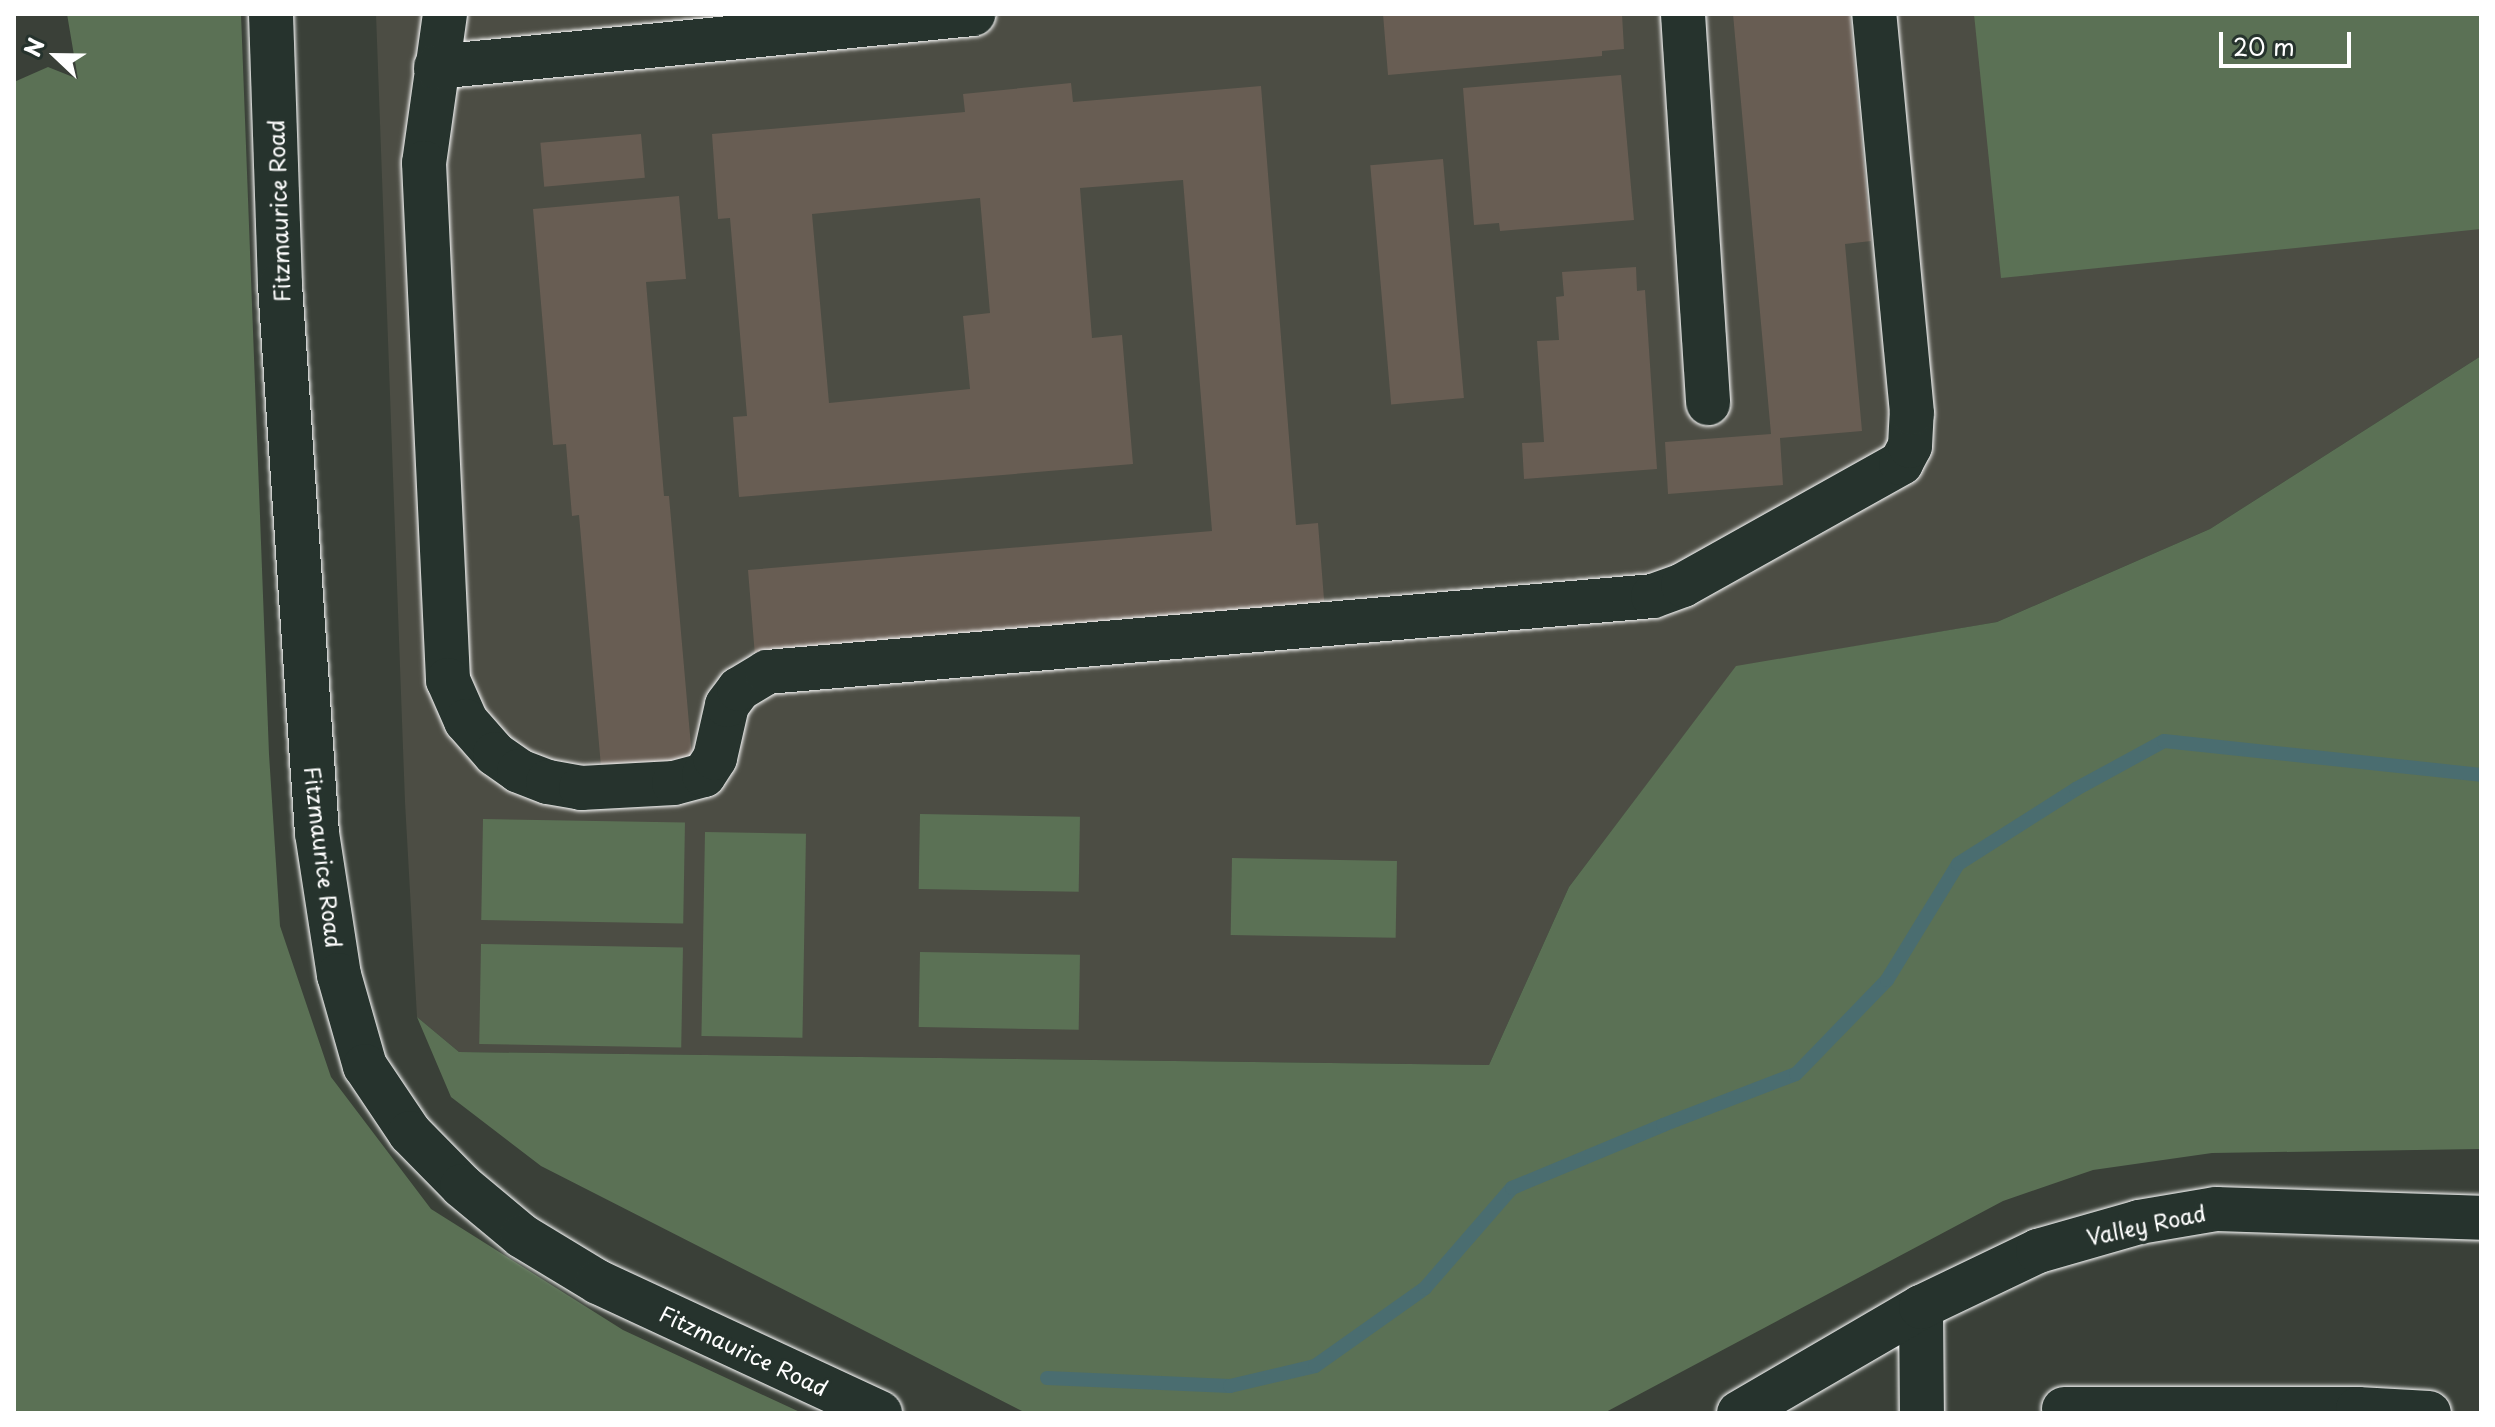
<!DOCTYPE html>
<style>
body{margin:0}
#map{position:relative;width:2495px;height:1427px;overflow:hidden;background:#3a4038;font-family:"Playpen Sans",sans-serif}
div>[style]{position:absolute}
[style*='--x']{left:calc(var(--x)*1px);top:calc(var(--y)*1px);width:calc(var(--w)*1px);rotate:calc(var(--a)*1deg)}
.built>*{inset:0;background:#4c4d44}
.green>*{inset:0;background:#5b7155;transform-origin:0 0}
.stream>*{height:14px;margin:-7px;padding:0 7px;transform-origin:7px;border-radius:7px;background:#4a6d70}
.building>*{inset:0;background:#685d53;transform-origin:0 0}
.roads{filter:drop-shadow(0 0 2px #fff) drop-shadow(0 0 2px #fff)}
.minor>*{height:44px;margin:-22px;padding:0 22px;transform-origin:22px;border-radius:22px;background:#26332d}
span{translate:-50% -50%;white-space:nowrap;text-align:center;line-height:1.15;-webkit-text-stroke:6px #26332d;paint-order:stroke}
.street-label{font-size:22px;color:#fff}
.frame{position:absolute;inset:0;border:16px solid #fff;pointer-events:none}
.north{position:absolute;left:16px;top:16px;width:80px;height:80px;-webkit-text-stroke:6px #26332d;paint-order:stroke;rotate:292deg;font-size:22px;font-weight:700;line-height:32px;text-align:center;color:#fff}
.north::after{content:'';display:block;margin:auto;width:28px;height:36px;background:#fff;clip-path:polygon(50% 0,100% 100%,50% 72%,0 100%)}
.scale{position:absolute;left:2219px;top:32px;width:132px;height:36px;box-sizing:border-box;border:4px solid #fff;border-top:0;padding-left:10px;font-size:24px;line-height:28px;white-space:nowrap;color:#fff;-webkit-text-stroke:6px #26332d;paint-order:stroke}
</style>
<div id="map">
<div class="built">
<i style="clip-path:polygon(376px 14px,2481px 14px,2481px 356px,2210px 529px,1997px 622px,1736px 667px,1569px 887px,1489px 1065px,459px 1052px,417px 1017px,405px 802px)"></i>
</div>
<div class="green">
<i style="clip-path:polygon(67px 14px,241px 14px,269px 754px,280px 926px,331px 1077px,431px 1209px,623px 1330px,802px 1413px,14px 1413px,14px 82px,48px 67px,78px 79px)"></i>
<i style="clip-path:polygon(1974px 14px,2481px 14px,2481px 229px,2001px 278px)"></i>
<i style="clip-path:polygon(2481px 356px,2481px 1149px,2212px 1153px,2093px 1170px,2003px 1201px,1604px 1413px,1026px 1413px,541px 1166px,451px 1097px,417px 1017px,459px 1052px,1489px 1065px,1569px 887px,1736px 666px,1997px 622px,2210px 529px)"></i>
<i style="left:920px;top:814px;width:160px;height:75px;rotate:1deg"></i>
<i style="left:483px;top:819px;width:202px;height:101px;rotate:1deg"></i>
<i style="left:705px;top:832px;width:101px;height:204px;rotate:1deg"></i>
<i style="left:1232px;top:858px;width:165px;height:77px;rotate:1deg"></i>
<i style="left:481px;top:944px;width:202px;height:100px;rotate:1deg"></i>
<i style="left:920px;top:952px;width:160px;height:75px;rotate:1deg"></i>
</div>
<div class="stream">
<i style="--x:1047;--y:1378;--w:183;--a:2.5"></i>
<i style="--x:1230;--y:1386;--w:87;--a:-13.2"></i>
<i style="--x:1315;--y:1366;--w:135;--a:-35.3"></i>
<i style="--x:1425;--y:1288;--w:133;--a:-49"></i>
<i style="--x:1512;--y:1188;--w:164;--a:-22.6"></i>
<i style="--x:1663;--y:1125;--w:142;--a:-21"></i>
<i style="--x:1796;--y:1074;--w:131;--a:-45.9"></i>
<i style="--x:1887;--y:980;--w:136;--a:-58.5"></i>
<i style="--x:1958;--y:864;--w:140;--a:-32.4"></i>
<i style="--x:2076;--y:789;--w:100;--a:-28.6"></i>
<i style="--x:2164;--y:741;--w:319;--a:6.1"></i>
</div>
<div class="building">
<i style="clip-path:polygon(1383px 14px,1622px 14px,1624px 49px,1602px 51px,1602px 56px,1388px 75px)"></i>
<i style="clip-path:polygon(1733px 14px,1850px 14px,1871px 241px,1845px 244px,1862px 431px,1780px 438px,1783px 485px,1668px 494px,1665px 442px,1771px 434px)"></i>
<i style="clip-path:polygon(1621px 75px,1634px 220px,1500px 231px,1499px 223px,1474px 225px,1463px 88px)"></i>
<i style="clip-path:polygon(evenodd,1071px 83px,1073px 102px,1261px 86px,1296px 525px,1318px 523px,1325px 612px,755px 656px,748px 570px,1212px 531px,1183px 180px,1080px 188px,1092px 338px,1122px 335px,1133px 464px,739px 497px,733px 417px,747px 416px,730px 218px,718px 219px,712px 134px,965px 112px,963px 94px,1071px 83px,980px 198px,990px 313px,963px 316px,970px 389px,829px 403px,812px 214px,980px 198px)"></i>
<i style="left:641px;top:134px;width:44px;height:101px;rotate:85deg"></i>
<i style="left:1443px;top:159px;width:240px;height:73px;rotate:85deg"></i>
<i style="clip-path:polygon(679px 196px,686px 279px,646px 282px,664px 496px,669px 496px,693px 769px,602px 778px,579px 515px,572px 516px,566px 444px,553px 445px,533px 209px)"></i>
<i style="clip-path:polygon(1636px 267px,1637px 291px,1645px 290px,1657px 469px,1524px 479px,1522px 443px,1544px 442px,1537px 341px,1559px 340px,1556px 297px,1564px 296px,1562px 272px)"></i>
</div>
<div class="roads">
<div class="minor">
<i style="--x:271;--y:14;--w:271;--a:88.1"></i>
<i style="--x:280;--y:285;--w:549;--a:86.14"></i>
<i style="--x:317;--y:833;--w:144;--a:81.2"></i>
<i style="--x:339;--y:975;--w:95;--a:74.1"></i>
<i style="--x:365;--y:1066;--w:81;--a:56.1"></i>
<i style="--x:410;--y:1133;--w:74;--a:45.5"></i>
<i style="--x:462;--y:1186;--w:78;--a:39.8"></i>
<i style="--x:522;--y:1236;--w:89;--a:31.2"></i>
<i style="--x:598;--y:1282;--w:311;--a:24.9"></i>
<i style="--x:445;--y:14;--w:150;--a:98"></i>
<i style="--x:424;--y:163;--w:518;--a:87.34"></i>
<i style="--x:448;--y:680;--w:45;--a:66.3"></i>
<i style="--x:466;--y:721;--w:44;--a:48.7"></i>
<i style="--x:495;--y:754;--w:29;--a:35"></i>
<i style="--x:519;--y:771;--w:31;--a:21"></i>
<i style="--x:548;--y:782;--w:34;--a:10"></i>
<i style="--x:581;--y:788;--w:93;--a:-3.1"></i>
<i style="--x:674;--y:783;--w:31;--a:-15"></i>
<i style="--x:704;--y:775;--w:20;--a:-57"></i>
<i style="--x:715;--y:758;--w:54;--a:-77.2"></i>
<i style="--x:727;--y:705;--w:20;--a:-53"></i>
<i style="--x:739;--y:689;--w:33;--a:-31"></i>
<i style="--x:767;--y:672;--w:889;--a:-4.9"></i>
<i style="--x:1653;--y:596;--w:32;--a:-20"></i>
<i style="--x:1683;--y:585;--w:250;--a:-29.2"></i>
<i style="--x:1901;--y:463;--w:19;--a:-62"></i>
<i style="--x:1910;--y:446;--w:33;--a:-87"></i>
<i style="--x:1912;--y:413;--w:401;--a:-95.4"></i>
<i style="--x:1683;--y:14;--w:390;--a:86.3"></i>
<i style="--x:436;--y:67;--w:540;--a:-5.64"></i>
<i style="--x:1921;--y:1307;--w:106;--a:89.5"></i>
<i style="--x:2064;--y:1409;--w:294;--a:0"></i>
<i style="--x:1739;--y:1413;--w:211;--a:-30.2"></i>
<i style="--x:1921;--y:1307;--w:130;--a:-25.6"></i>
<i style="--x:2038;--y:1251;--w:105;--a:-16"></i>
<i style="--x:2139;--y:1222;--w:78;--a:-9.6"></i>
<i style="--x:2216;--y:1209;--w:265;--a:1.9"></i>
<i style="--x:2358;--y:1413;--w:4;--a:-90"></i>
<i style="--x:2358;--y:1409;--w:71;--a:3.2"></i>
</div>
</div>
<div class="street-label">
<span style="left:278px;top:211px;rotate:-92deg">Fitzmaurice Road</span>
<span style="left:324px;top:857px;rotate:83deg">Fitzmaurice Road</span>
<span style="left:2146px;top:1224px;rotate:-12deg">Valley Road</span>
<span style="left:744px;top:1350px;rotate:25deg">Fitzmaurice Road</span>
</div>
<div class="frame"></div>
<div class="north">N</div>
<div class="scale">20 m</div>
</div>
